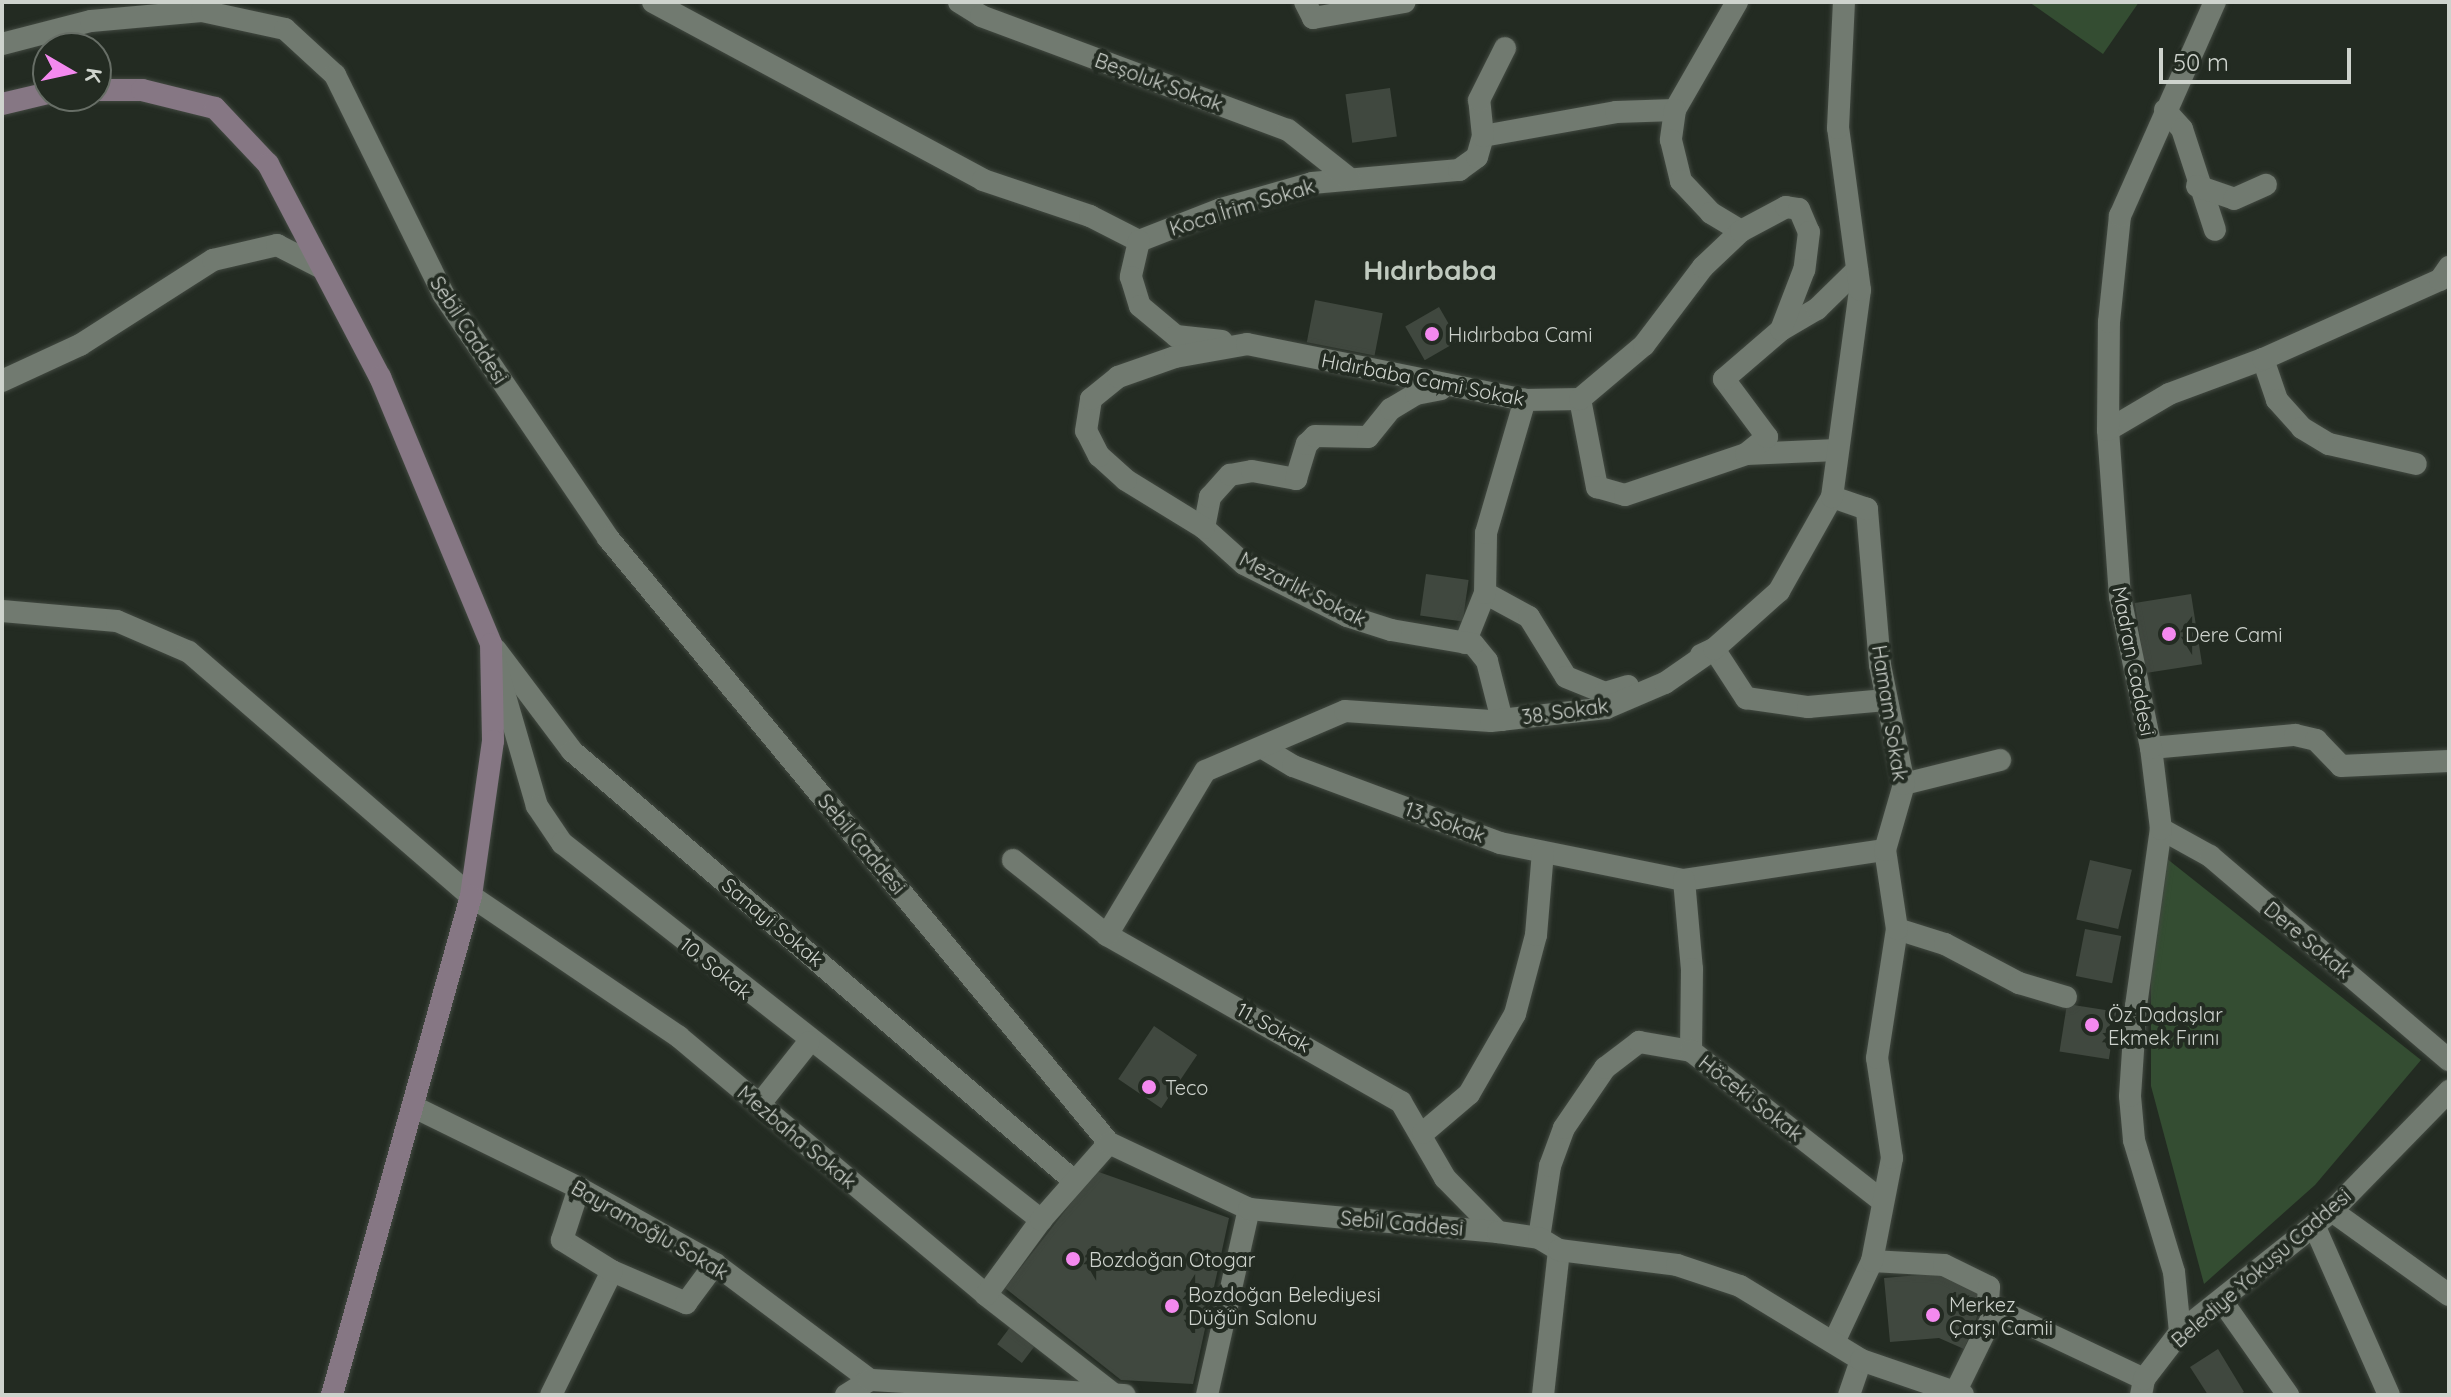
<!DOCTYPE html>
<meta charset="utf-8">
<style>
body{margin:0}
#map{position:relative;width:2451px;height:1397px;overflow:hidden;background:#232b22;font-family:Quicksand,sans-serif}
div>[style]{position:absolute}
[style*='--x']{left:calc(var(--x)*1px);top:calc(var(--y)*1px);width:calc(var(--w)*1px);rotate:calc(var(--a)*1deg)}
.green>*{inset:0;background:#344d32}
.building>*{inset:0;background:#40483f;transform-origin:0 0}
.roads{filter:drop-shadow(0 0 2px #424941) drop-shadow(0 0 2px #424941)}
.minor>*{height:22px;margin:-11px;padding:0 11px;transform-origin:11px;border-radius:11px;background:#717a70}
.tertiary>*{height:22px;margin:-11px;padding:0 11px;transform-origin:11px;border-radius:11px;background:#717a70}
.secondary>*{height:22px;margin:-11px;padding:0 11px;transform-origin:11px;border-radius:11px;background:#867784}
.dots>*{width:22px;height:22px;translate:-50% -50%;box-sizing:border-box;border:4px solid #232b22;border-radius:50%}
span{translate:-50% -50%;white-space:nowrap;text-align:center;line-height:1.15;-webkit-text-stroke:8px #232b22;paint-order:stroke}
.street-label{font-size:20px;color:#ced3cd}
.poi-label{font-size:20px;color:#ced3cd}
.left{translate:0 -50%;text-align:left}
.district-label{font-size:28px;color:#c0cabf;font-weight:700}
.frame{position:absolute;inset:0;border:4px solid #ced3cd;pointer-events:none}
.north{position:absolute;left:32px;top:32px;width:80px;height:80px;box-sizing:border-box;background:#232b22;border:2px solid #676e66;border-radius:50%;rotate:99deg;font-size:22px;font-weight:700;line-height:32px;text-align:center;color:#ced3cd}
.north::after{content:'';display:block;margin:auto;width:28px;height:36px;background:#f489ef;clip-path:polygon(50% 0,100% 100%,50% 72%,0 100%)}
.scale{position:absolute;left:2159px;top:48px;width:192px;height:36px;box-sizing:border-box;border:4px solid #ced3cd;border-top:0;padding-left:10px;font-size:24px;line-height:28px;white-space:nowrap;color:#ced3cd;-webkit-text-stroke:6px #232b22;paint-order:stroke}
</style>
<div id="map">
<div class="green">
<i style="clip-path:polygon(2029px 2px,2139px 2px,2103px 54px)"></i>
<i style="clip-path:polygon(2166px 858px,2421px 1060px,2315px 1185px,2204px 1284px,2151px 1086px,2151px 964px)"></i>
</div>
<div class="building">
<i style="left:1390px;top:88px;width:49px;height:45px;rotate:82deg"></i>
<i style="left:1315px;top:300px;width:69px;height:43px;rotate:11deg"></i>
<i style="left:1439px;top:307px;width:39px;height:39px;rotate:60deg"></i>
<i style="left:1426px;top:574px;width:43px;height:42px;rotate:8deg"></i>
<i style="left:2191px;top:594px;width:71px;height:57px;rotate:81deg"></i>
<i style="left:2090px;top:860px;width:43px;height:61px;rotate:13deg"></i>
<i style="left:2085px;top:929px;width:37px;height:48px;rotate:11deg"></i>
<i style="left:2067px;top:1004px;width:50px;height:48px;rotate:9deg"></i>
<i style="left:1154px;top:1026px;width:52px;height:64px;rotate:34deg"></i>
<i style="clip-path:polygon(1096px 1171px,1229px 1218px,1193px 1384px,1121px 1380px,1005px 1288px)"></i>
<i style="clip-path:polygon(1943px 1273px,1987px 1292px,1964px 1349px,1939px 1338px,1890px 1342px,1884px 1278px)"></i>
<i style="left:1014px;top:1322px;width:31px;height:28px;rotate:37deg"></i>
<i style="clip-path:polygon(2218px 1349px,2244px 1392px,2239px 1395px,2208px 1395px,2190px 1367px)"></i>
</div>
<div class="roads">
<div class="minor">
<i style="--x:653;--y:2;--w:375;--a:28.3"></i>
<i style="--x:983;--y:180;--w:113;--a:18.6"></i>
<i style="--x:1090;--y:216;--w:55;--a:27"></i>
<i style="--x:1139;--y:241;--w:88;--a:-21.3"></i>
<i style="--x:1221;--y:209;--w:95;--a:-15.9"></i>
<i style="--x:1312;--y:183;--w:148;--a:-5.1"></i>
<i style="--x:1459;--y:170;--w:22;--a:-36"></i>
<i style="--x:1477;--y:157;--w:22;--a:-74"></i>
<i style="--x:1483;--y:136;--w:135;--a:-10.2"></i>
<i style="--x:1616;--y:112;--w:59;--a:-1.9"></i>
<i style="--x:959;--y:2;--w:26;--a:32"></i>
<i style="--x:981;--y:16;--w:327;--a:20.4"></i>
<i style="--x:1288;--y:130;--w:79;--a:38.3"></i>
<i style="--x:1305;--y:2;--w:18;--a:63"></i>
<i style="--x:1313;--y:18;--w:93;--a:-9.9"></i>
<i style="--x:1737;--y:2;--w:125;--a:119.9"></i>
<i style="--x:1675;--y:110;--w:30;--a:98"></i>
<i style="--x:1671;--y:140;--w:42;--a:76.3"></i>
<i style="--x:1681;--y:181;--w:44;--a:46.8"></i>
<i style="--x:1711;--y:213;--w:35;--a:31"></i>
<i style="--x:2165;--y:110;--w:25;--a:48"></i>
<i style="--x:2182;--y:129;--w:106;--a:71.9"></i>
<i style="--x:1483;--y:136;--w:36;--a:-96"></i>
<i style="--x:1479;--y:100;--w:58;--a:-63.4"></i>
<i style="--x:2197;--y:186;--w:39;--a:19"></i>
<i style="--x:2234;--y:199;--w:35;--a:-24"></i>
<i style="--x:1139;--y:241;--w:37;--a:103"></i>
<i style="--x:1131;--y:277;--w:30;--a:73"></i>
<i style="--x:1140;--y:306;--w:47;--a:39.8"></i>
<i style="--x:1176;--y:336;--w:46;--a:6.2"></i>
<i style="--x:2263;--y:359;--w:43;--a:71.1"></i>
<i style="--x:2277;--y:400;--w:38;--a:48"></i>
<i style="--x:2302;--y:428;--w:31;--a:31"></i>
<i style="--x:2329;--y:444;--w:89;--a:12.9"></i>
<i style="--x:2;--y:381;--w:86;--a:-24.8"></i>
<i style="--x:80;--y:345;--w:158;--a:-32.6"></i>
<i style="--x:213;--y:260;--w:66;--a:-13.2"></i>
<i style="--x:277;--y:245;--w:51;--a:27.1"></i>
<i style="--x:1580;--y:399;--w:90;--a:79.1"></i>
<i style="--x:1597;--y:487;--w:29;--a:16"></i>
<i style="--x:1625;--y:495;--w:128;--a:-18.7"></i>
<i style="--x:1746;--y:454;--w:91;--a:-2.5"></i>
<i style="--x:2108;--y:430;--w:71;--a:-30.5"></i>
<i style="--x:2169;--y:394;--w:100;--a:-20.4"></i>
<i style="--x:2263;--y:359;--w:194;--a:-24.1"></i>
<i style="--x:2440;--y:280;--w:16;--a:-55"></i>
<i style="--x:1746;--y:454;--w:27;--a:-39"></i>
<i style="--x:1767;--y:437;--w:72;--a:-126.6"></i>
<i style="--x:1724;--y:379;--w:75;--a:-40.7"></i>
<i style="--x:1781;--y:330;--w:42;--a:-30.3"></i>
<i style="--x:1817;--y:309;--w:56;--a:-44.3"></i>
<i style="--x:1204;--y:528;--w:32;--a:-79"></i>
<i style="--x:1210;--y:497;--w:30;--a:-48"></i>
<i style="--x:1230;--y:475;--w:22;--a:-10"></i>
<i style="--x:1252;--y:471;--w:45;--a:10.3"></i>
<i style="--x:1296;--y:479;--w:37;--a:-73"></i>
<i style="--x:1307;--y:444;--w:11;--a:-45"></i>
<i style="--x:1315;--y:436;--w:53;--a:1.1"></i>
<i style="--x:1368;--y:437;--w:36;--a:-51"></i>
<i style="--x:1391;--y:409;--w:29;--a:-31"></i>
<i style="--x:1416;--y:394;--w:25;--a:-11"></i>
<i style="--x:1485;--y:593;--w:50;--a:28.6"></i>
<i style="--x:1529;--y:617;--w:70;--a:58.3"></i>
<i style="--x:1566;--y:677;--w:42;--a:22.3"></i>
<i style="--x:1605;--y:693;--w:24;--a:-17"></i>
<i style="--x:2;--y:611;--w:115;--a:5"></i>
<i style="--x:117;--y:621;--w:78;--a:23.3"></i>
<i style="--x:189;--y:652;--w:373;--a:40.9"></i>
<i style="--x:471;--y:896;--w:251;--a:34.1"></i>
<i style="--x:679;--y:1037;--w:401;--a:40"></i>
<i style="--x:986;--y:1295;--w:160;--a:37.9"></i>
<i style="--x:1465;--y:643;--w:54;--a:-68.2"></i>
<i style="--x:1485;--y:593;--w:60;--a:-89"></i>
<i style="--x:1486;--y:533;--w:139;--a:-73.7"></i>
<i style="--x:496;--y:650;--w:126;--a:53"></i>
<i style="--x:572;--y:751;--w:661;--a:40.58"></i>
<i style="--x:1701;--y:655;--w:14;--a:-25"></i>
<i style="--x:1714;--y:649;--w:59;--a:56.9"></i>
<i style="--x:1746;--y:698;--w:63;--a:8.3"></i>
<i style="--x:1808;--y:707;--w:78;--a:-5.1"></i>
<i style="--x:496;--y:665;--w:147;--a:73.8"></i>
<i style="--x:537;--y:806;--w:45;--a:56"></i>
<i style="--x:562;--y:843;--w:610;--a:38.2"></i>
<i style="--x:1502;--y:720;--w:61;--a:-104.3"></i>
<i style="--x:1487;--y:661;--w:22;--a:-129"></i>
<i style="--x:1473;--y:644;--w:83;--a:-170.3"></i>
<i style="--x:1391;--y:630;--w:46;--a:-162.3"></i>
<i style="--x:1347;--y:616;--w:115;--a:-153.2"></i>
<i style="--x:1244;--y:564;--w:54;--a:-138"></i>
<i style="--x:1204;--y:528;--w:92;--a:-148.4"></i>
<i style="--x:1126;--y:480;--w:36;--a:-138"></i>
<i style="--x:1099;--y:456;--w:28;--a:-117"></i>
<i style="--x:1086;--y:431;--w:32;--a:-81"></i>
<i style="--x:1091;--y:399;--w:35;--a:-39"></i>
<i style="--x:1118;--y:377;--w:60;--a:-19.3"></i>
<i style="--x:1175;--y:357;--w:73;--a:-10.2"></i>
<i style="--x:1247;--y:344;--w:284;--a:11.4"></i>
<i style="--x:1525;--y:400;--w:55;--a:-1"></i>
<i style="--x:1580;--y:399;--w:84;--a:-40.2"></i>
<i style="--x:1644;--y:345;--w:98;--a:-52.9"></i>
<i style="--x:1703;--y:267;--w:52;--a:-43.5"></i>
<i style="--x:1741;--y:231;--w:51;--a:-28.1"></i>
<i style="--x:1786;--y:207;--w:13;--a:9"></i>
<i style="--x:1799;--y:209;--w:25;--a:67"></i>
<i style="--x:1809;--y:232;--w:38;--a:97"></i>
<i style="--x:1804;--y:270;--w:64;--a:111"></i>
<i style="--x:1263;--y:748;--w:35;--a:31"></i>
<i style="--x:1293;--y:766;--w:221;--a:20.4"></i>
<i style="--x:1500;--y:843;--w:188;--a:11.4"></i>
<i style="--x:1684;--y:880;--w:203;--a:-8.5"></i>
<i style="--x:2151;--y:748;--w:145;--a:-5.2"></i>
<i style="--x:2295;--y:735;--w:22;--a:13"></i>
<i style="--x:2316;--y:740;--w:36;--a:46"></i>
<i style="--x:2341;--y:766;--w:108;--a:-2.7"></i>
<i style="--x:1904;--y:784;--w:99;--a:-14"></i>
<i style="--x:1013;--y:860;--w:120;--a:38.6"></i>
<i style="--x:1107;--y:935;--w:338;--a:29.6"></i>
<i style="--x:1401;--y:1102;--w:88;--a:59.9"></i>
<i style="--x:1445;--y:1178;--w:76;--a:45.5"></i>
<i style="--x:1684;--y:880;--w:89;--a:84.9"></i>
<i style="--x:1692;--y:969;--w:82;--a:90.7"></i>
<i style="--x:1897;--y:929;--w:50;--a:17.4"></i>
<i style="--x:1945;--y:944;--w:84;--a:27.8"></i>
<i style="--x:2019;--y:983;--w:49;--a:16.6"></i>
<i style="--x:1107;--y:935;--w:191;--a:-59.1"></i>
<i style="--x:1205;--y:771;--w:152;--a:-23.2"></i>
<i style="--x:1345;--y:711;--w:146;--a:3.9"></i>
<i style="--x:1491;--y:721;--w:116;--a:-6.4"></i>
<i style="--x:1606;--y:708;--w:64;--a:-23"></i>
<i style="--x:1665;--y:683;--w:60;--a:-34.8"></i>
<i style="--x:1714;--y:649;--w:87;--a:-41.7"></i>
<i style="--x:1779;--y:591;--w:108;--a:-60.6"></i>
<i style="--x:759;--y:1105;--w:80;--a:-51.6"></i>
<i style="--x:414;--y:1107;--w:184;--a:26.1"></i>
<i style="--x:579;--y:1188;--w:156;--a:29.2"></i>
<i style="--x:715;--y:1264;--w:194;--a:36.8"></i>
<i style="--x:1423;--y:1133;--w:60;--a:-40.3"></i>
<i style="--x:1469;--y:1094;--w:92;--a:-60.1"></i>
<i style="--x:1515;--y:1014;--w:82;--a:-75.1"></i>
<i style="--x:1536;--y:935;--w:83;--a:-85.2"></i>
<i style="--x:2332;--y:1211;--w:144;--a:35.7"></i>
<i style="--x:2314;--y:1225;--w:186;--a:66.2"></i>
<i style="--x:1539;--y:1238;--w:73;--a:-81.3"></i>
<i style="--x:1550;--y:1166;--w:40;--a:-69.8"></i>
<i style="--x:1564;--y:1128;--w:73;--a:-55.7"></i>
<i style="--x:1605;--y:1068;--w:43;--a:-37.4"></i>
<i style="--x:1639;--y:1042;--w:53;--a:9.8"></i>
<i style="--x:1691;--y:1051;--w:243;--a:38.1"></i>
<i style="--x:1872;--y:1261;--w:72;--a:3.2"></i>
<i style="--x:1944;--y:1265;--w:50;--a:26.1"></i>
<i style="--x:1989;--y:1287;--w:15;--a:94"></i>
<i style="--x:1988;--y:1302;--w:11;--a:41"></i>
<i style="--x:1996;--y:1309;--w:164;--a:25.3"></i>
<i style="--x:612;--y:1271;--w:81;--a:23.4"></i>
<i style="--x:686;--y:1303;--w:49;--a:-53.4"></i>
<i style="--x:986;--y:1295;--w:93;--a:-53.7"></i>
<i style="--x:1041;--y:1220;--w:103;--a:-48.6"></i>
<i style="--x:2222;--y:1301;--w:115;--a:54.9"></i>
<i style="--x:1835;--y:1340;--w:87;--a:-64.9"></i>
<i style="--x:1872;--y:1261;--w:105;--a:-79"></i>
<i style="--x:1892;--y:1158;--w:101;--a:-98.5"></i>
<i style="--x:1877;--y:1058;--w:131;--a:-81.2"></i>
<i style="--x:1897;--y:929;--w:80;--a:-98.6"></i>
<i style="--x:1885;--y:850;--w:69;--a:-73.9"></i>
<i style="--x:1904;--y:784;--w:121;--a:-101.4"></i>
<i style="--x:1880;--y:665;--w:157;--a:-94.8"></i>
<i style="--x:1867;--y:509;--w:37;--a:-161"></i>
<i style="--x:1832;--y:497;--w:209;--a:-82.3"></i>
<i style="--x:1860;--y:290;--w:163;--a:-97.7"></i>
<i style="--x:1838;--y:128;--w:126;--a:-87.3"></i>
<i style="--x:551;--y:1395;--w:138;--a:-63.8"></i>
<i style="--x:612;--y:1271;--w:59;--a:-148.2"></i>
<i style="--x:562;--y:1240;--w:55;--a:-71.9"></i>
<i style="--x:1207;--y:1395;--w:191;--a:-77.3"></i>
<i style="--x:1543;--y:1395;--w:146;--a:-83.7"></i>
<i style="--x:1849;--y:1395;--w:37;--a:-71"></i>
</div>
<div class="tertiary">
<i style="--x:2;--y:44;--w:92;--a:-14.5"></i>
<i style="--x:91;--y:21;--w:111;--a:-5.1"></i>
<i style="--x:202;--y:11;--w:85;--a:12.2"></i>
<i style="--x:285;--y:29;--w:68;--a:42.6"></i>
<i style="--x:335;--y:75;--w:244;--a:63.7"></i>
<i style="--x:443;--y:294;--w:295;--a:55.9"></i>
<i style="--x:608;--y:538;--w:786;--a:50.37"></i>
<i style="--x:1109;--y:1143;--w:155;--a:25.2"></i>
<i style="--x:1249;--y:1209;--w:250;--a:5.3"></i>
<i style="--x:1498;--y:1232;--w:41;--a:8.3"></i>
<i style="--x:1539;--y:1238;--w:23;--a:31"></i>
<i style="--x:1559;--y:1250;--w:119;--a:7.2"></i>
<i style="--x:1677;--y:1265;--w:66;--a:18.4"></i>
<i style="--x:1740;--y:1286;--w:142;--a:31.4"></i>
<i style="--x:1861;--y:1360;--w:108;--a:18.9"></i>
<i style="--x:2161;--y:829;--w:56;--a:28.9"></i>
<i style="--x:2210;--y:856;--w:314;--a:40.5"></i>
<i style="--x:2180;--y:1332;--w:60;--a:-95.7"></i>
<i style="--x:2174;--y:1272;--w:138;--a:-106.9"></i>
<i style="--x:2134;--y:1140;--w:44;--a:-95.2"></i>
<i style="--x:2130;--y:1096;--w:90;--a:-86.2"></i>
<i style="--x:2136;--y:1006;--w:179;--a:-82"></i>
<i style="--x:2161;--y:829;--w:82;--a:-97"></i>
<i style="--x:2151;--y:748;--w:154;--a:-101.6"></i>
<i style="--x:2120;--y:597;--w:167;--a:-94.1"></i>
<i style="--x:2108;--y:430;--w:108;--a:-89.5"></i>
<i style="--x:2109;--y:322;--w:107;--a:-84.1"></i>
<i style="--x:2120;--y:216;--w:234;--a:-66.1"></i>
<i style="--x:846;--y:1395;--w:28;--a:-32"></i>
<i style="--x:870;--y:1380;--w:255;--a:3.4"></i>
<i style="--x:1954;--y:1395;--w:96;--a:-64"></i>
<i style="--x:2141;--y:1395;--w:16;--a:-79"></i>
<i style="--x:2144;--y:1379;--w:59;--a:-52.5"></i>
<i style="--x:2180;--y:1332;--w:194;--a:-38.5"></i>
<i style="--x:2332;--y:1211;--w:168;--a:-45.7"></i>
</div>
<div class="secondary">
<i style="--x:96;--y:90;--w:46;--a:0"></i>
<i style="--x:142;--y:90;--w:75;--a:13.9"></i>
<i style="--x:215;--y:108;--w:77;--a:46.6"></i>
<i style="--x:268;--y:164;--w:241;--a:62.3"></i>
<i style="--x:380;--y:377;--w:289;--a:67.4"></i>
<i style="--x:491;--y:644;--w:97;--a:88.8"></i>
<i style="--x:493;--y:741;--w:157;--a:98.1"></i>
<i style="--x:471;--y:896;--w:518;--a:105.57"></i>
<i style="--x:2;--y:104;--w:47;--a:-13.4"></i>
</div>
</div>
<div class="dots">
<i style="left:1432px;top:334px;background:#f489ef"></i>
<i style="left:2169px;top:634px;background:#f489ef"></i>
<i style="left:2092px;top:1025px;background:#f489ef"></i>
<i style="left:1149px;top:1087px;background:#f489ef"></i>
<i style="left:1073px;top:1259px;background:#f489ef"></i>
<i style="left:1172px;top:1306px;background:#f489ef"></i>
<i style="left:1933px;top:1315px;background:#f489ef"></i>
</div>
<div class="street-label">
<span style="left:1159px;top:82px;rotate:20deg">Beşoluk Sokak</span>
<span style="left:1242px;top:207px;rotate:-17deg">Koca İrim Sokak</span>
<span style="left:469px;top:330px;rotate:57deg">Sebil Caddesi</span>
<span style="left:1423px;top:379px;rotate:11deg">Hıdırbaba Cami Sokak</span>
<span style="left:1303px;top:589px;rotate:27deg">Mezarlık Sokak</span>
<span style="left:2134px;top:661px;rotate:79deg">Madran Caddesi</span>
<span style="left:1565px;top:711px;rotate:-8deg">38. Sokak</span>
<span style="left:1890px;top:713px;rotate:81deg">Hamam Sokak</span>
<span style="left:1445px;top:822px;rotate:20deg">13. Sokak</span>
<span style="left:862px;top:844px;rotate:50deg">Sebil Caddesi</span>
<span style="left:773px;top:922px;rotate:40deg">Sanayi Sokak</span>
<span style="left:2308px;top:940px;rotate:40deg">Dere Sokak</span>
<span style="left:716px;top:968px;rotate:39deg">10. Sokak</span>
<span style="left:1274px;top:1027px;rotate:29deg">11. Sokak</span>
<span style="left:1751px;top:1098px;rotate:38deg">Höceki Sokak</span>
<span style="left:797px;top:1137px;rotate:40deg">Mezbaha Sokak</span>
<span style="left:1402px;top:1223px;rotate:5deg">Sebil Caddesi</span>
<span style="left:650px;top:1230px;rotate:30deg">Bayramoğlu Sokak</span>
<span style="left:2261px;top:1268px;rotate:-41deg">Belediye Yokuşu Caddesi</span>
</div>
<div class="poi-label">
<span class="left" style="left:1448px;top:334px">Hıdırbaba Cami</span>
<span class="left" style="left:2185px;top:634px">Dere Cami</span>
<span class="left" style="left:2108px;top:1026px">Öz Dadaşlar<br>Ekmek Fırını</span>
<span class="left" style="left:1165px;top:1087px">Teco</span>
<span class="left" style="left:1089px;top:1259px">Bozdoğan Otogar</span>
<span class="left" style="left:1188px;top:1306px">Bozdoğan Belediyesi<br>Düğün Salonu</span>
<span class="left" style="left:1949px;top:1316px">Merkez<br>Çarşı Camii</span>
</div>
<div class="district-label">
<span style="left:1430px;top:270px">Hıdırbaba</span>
</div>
<div class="frame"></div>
<div class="north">K</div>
<div class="scale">50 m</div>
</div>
